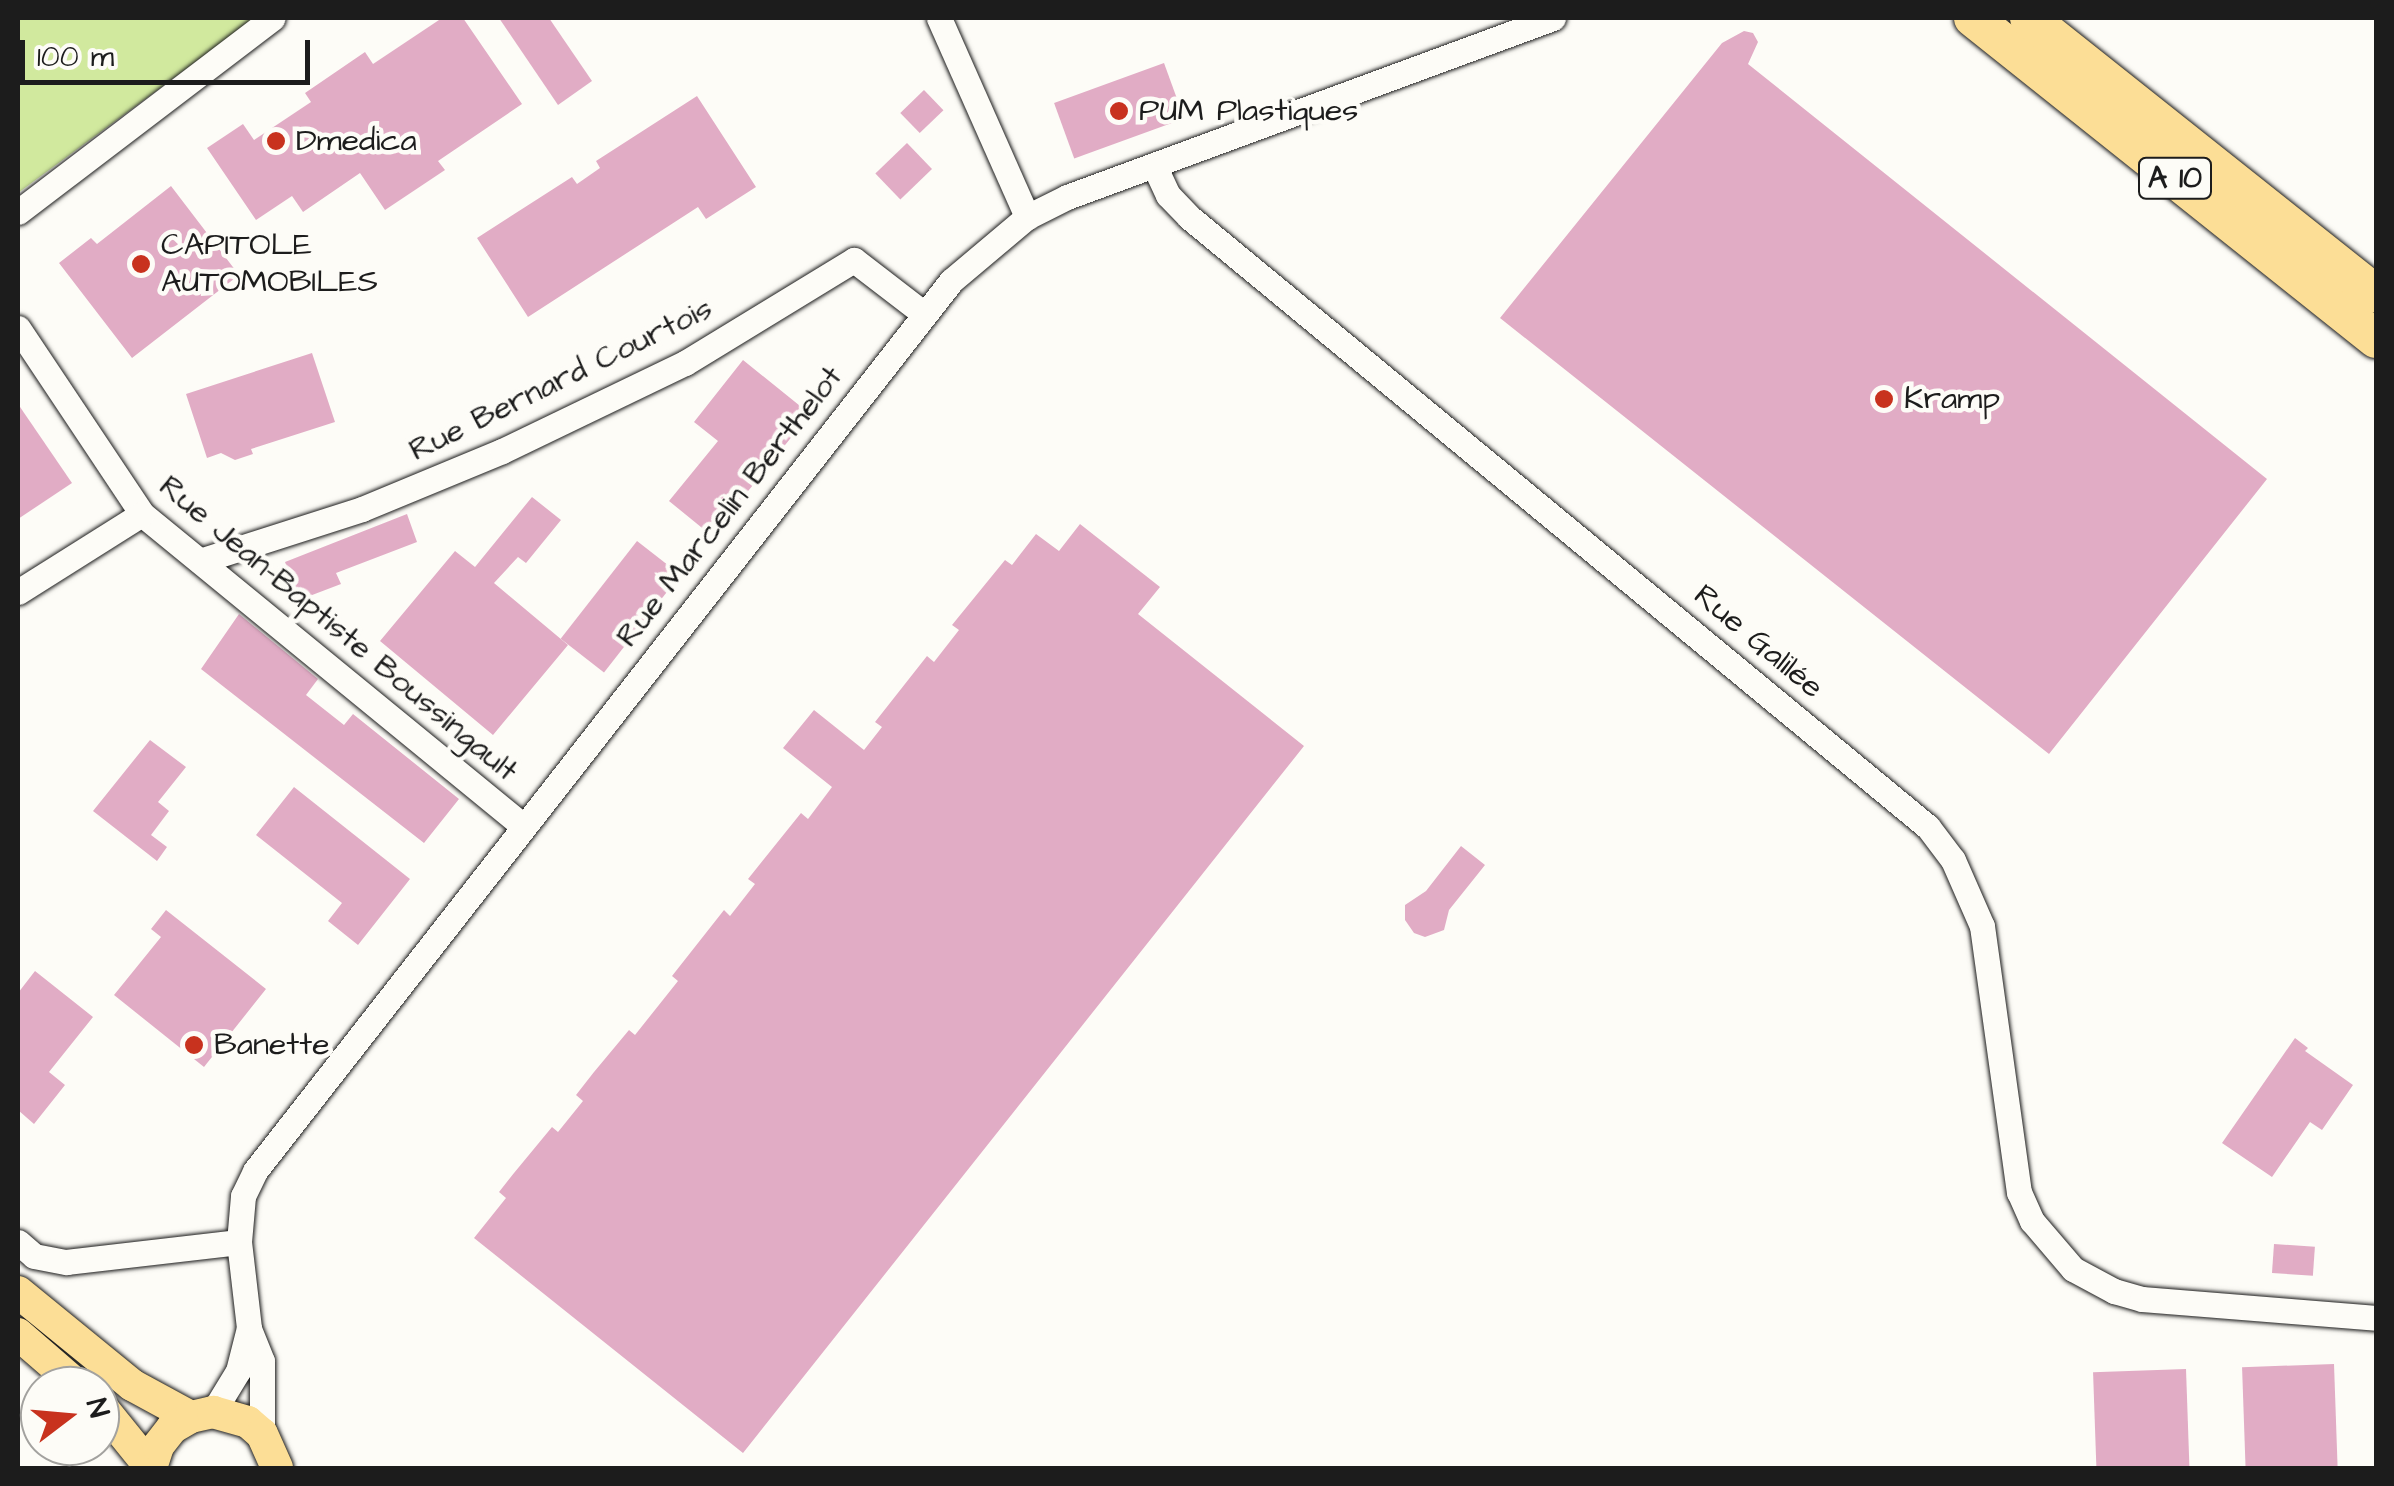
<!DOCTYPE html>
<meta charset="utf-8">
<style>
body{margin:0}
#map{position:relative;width:2394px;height:1486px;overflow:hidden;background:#fdfcf7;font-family:"Architects Daughter",sans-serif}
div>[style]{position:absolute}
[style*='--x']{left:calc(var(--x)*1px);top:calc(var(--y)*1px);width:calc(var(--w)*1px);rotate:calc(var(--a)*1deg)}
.green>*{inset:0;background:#d1e99e}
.building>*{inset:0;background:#e1acc5;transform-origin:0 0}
.roads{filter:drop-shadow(0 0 2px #1c1c1c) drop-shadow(0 0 2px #1c1c1c)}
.minor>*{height:25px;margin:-12.5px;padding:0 12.5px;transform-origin:12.5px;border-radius:12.5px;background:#fdfcf7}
.major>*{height:32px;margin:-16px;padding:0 16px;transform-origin:16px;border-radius:16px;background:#fcde96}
.highway>*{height:38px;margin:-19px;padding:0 19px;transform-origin:19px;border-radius:19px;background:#fcde96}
.dots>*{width:28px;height:28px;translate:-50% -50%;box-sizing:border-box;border:5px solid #fdfcf7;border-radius:50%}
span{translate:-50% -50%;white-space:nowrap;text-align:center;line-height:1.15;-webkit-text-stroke:9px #fdfcf7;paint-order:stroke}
.shield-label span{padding:2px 8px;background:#fdfcf7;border:2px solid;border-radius:8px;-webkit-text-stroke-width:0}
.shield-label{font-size:30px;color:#1c1c1c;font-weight:700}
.poi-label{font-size:32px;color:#1c1c1c}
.left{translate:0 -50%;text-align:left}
.street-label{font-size:32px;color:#1c1c1c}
.frame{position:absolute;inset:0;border:20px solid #1c1c1c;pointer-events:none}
.north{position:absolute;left:20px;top:1366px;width:100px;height:100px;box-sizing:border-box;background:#fdfcf7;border:2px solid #a3a29f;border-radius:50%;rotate:74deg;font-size:28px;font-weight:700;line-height:40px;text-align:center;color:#1c1c1c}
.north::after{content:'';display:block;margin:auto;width:35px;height:45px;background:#c8321e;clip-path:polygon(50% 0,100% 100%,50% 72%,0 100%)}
.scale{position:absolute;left:20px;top:40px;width:290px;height:45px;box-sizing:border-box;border:5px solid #1c1c1c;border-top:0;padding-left:12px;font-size:30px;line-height:35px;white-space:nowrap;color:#1c1c1c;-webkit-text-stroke:8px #fdfcf7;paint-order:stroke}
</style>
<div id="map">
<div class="green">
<i style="clip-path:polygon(18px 18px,255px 18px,18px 193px)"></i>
</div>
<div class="building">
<i style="clip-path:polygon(442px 18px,463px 18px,522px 104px,438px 161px,445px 170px,385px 210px,360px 173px,303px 212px,292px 196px,256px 220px,207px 148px,243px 124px,254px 140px,311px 102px,305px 93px,365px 52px,373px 64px)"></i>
<i style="clip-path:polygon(499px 18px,549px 18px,592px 81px,558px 105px)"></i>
<i style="clip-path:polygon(1744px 31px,1753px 33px,1758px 42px,1748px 64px,2267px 479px,2049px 754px,1500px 318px,1722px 43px)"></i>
<i style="left:1164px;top:63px;width:59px;height:117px;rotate:70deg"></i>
<i style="left:924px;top:90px;width:28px;height:33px;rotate:46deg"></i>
<i style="clip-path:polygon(697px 96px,756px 187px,706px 219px,698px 207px,528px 317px,477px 238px,572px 177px,577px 184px,600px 168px,596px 161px)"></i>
<i style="left:907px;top:143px;width:36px;height:44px;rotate:46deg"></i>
<i style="clip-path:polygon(171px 186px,239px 275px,132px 358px,59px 263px,91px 238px,97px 244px)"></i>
<i style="clip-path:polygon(312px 353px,335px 422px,251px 449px,253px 454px,235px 460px,221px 453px,207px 458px,186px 394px)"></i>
<i style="clip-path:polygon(743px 360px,810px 414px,712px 536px,669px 501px,718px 441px,694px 422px)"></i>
<i style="clip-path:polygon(18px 404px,72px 483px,18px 519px)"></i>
<i style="clip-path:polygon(532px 497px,561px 520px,526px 563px,518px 557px,494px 583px,568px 645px,493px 735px,380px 641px,455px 551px,475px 567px)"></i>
<i style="clip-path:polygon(407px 514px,417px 542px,336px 573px,341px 584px,299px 600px,285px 562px)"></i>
<i style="clip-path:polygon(1080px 524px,1160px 587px,1138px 614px,1304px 746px,743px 1453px,474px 1238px,506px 1198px,499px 1192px,514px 1173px,552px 1127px,558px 1132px,583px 1101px,576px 1095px,594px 1072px,629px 1030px,635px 1035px,678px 981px,672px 976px,724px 910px,730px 916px,755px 884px,748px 879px,801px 813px,808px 819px,832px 787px,783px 748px,814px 710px,864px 750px,882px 727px,875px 722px,927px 656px,934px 662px,959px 630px,952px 625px,1005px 560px,1012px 565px,1036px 534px,1059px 551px)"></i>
<i style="left:637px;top:541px;width:55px;height:124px;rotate:38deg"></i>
<i style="clip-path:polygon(239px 614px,318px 679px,306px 695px,344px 725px,353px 714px,459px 799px,424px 843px,201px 669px)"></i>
<i style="clip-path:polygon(150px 740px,186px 767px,158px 802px,169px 811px,151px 835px,167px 847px,157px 861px,93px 811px)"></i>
<i style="clip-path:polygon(294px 787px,410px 879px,358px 945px,328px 921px,342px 903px,256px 835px)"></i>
<i style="clip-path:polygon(1461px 846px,1485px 865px,1449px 910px,1444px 930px,1425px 937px,1414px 933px,1405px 920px,1405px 905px,1426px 891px)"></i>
<i style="clip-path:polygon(166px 910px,266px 989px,204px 1067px,114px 995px,161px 937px,151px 929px)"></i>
<i style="clip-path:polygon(35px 971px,93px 1017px,49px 1072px,65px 1085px,34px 1124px,18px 1110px,18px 993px)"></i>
<i style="clip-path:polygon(2295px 1038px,2308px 1048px,2305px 1051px,2353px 1085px,2322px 1130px,2310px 1122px,2272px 1177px,2222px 1143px)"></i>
<i style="left:2274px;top:1244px;width:41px;height:29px;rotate:4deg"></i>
<i style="left:2334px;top:1364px;width:104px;height:92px;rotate:88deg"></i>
<i style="left:2186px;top:1369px;width:99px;height:93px;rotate:88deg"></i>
</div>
<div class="roads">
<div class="minor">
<i style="--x:939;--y:18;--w:218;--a:66.1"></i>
<i style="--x:1154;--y:165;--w:33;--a:65"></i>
<i style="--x:1168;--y:195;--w:30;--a:46"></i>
<i style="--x:1189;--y:217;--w:958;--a:39.54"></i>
<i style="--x:1928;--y:827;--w:41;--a:52.9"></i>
<i style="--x:1953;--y:860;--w:72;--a:66.3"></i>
<i style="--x:1982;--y:926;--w:269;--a:82.1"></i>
<i style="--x:2019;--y:1192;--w:32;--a:66"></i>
<i style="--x:2032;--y:1221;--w:63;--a:49.5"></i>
<i style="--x:2073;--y:1269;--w:47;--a:28.2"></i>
<i style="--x:2114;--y:1291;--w:29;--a:16"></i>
<i style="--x:2142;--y:1299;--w:235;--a:4.6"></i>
<i style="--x:18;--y:212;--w:320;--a:-37.3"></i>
<i style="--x:18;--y:328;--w:224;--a:56.3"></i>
<i style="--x:142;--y:514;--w:491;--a:39.3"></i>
<i style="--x:200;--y:561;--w:170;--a:-17.8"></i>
<i style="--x:362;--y:509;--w:152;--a:-22.5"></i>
<i style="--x:502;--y:451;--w:203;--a:-25.7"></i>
<i style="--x:685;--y:363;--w:198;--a:-31.4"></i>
<i style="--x:854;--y:260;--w:88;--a:37.6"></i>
<i style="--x:18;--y:592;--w:146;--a:-32.2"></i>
<i style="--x:18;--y:1242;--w:21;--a:41"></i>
<i style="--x:34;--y:1256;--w:33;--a:11"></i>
<i style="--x:66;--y:1262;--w:174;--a:-6.6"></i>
<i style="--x:213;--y:1412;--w:48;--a:-58.6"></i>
<i style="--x:238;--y:1371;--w:44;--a:-75.7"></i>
<i style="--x:262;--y:1434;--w:73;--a:-90"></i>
<i style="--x:262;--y:1361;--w:35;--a:-112"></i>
<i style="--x:249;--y:1328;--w:87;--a:-96.6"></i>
<i style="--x:239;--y:1242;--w:46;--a:-85"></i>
<i style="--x:243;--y:1196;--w:28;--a:-64"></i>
<i style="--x:255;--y:1171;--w:1130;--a:-51.97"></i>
<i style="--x:951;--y:281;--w:99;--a:-40.1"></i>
<i style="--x:1027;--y:217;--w:45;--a:-26.6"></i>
<i style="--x:1067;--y:197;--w:518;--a:-20.22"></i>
</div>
<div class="major">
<i style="--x:18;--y:1292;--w:147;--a:39.2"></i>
<i style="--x:132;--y:1385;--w:67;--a:28.5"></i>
<i style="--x:18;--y:1334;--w:79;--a:40.9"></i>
<i style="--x:100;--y:1405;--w:81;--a:51"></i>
<i style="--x:151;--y:1468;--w:23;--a:-72"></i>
<i style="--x:158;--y:1446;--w:23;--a:-52"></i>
<i style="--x:172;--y:1428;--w:22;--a:-30"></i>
<i style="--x:191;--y:1417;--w:23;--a:-13"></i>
<i style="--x:213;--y:1412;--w:36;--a:16"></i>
<i style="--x:248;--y:1422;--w:18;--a:41"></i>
<i style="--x:262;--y:1434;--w:37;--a:66"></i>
</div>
<div class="highway">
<i style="--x:1973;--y:18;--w:515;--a:38.54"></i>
<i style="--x:2029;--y:18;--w:443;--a:38.5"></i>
</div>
</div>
<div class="dots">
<i style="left:1119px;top:111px;background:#c8321e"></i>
<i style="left:276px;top:141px;background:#c8321e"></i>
<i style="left:141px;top:264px;background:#c8321e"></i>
<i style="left:1884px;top:399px;background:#c8321e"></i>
<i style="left:194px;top:1045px;background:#c8321e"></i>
</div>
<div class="shield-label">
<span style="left:2175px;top:178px">A 10</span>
</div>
<div class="poi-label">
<span class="left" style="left:1139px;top:111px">PUM Plastiques</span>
<span class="left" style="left:296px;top:141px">Dmedica</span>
<span class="left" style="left:161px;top:264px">CAPITOLE<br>AUTOMOBILES</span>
<span class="left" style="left:1904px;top:399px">Kramp</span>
<span class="left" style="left:214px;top:1045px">Banette</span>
</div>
<div class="street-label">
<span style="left:561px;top:380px;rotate:-26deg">Rue Bernard Courtois</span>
<span style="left:730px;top:507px;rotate:-52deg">Rue Marcelin Berthelot</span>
<span style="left:338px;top:629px;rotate:40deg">Rue Jean-Baptiste Boussingault</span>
<span style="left:1758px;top:642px;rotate:40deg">Rue Galilée</span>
</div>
<div class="frame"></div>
<div class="north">N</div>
<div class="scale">100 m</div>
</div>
